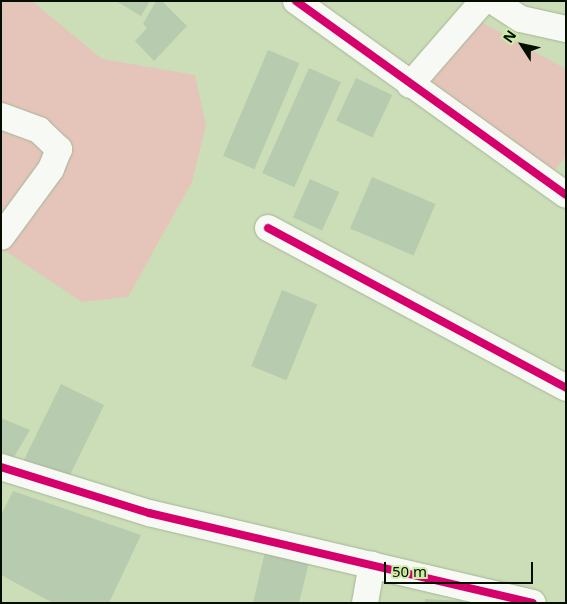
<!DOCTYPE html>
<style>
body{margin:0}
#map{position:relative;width:567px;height:604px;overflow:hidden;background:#ccdeb7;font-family:"Noto Sans",sans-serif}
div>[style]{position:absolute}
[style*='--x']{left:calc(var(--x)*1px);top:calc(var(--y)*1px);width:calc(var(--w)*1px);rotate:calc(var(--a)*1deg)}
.green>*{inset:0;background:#e5c5ba}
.building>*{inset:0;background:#b7cbaf;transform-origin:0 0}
.roads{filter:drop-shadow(0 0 1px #a6b496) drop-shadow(0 0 1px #a6b496)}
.minor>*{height:26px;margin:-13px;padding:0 13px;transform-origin:13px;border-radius:13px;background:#f7faf4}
.cycleway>*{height:8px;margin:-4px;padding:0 4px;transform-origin:4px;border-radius:4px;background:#d6006c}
span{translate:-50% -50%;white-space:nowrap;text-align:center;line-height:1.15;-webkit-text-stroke:4.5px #cdeda8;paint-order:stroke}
.frame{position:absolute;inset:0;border:2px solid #050f00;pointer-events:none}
.north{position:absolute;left:497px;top:20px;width:50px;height:50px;-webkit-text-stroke:4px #cdeda8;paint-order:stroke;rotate:305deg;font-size:14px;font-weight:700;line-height:20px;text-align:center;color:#050f00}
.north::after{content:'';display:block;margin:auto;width:18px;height:22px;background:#050f00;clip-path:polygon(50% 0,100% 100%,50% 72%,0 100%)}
.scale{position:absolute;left:384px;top:562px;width:149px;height:22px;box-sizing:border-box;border:2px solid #050f00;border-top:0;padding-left:6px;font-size:15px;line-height:18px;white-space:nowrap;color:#050f00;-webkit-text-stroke:4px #cdeda8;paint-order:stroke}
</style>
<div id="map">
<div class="green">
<i style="clip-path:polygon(1px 1px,32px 1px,102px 59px,195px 75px,206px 125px,192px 182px,128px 297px,82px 302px,1px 248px)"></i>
<i style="clip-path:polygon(478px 20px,566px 69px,566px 156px,554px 171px,429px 84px)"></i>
</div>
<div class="building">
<i style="clip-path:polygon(116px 1px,150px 1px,141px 16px)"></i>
<i style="clip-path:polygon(156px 1px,162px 1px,187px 26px,154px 61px,135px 41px,147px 28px,143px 24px)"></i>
<i style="left:268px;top:50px;width:34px;height:115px;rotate:23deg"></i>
<i style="left:309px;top:68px;width:35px;height:115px;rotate:24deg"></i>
<i style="left:356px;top:78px;width:40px;height:47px;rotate:25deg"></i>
<i style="left:372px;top:177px;width:69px;height:56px;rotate:23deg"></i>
<i style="left:310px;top:179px;width:32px;height:42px;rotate:24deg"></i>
<i style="left:282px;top:290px;width:38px;height:82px;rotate:22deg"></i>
<i style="left:61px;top:384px;width:48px;height:91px;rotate:26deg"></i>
<i style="clip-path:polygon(1px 418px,30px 430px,14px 457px,1px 452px)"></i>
<i style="clip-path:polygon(13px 491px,141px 535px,109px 603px,53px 603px,1px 575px,1px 515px)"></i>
<i style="clip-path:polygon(265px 552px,309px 562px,299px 603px,253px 603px)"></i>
<i style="clip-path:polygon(425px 599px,462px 601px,462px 603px,425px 603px)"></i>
</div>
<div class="roads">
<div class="minor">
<i style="--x:296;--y:1;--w:332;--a:35.7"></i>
<i style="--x:493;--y:1;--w:33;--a:33"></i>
<i style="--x:521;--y:19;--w:46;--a:12.5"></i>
<i style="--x:410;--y:85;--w:111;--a:-49"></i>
<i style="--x:1;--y:116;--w:40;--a:20.2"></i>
<i style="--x:39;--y:130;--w:28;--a:44"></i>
<i style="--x:59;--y:149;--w:22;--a:112"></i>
<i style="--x:51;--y:169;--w:84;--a:126.3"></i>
<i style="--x:268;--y:228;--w:338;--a:28.2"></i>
<i style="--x:1;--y:467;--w:155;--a:17.3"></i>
<i style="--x:149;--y:513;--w:394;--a:13.2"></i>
<i style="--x:365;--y:603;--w:39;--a:-80"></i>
</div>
</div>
<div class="cycleway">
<i style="--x:296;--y:1;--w:332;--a:35.7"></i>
<i style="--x:268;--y:228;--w:338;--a:28.2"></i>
<i style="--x:1;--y:467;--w:155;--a:17.3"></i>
<i style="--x:149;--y:513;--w:394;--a:13.2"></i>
</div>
<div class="frame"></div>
<div class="north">N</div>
<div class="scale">50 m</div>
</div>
